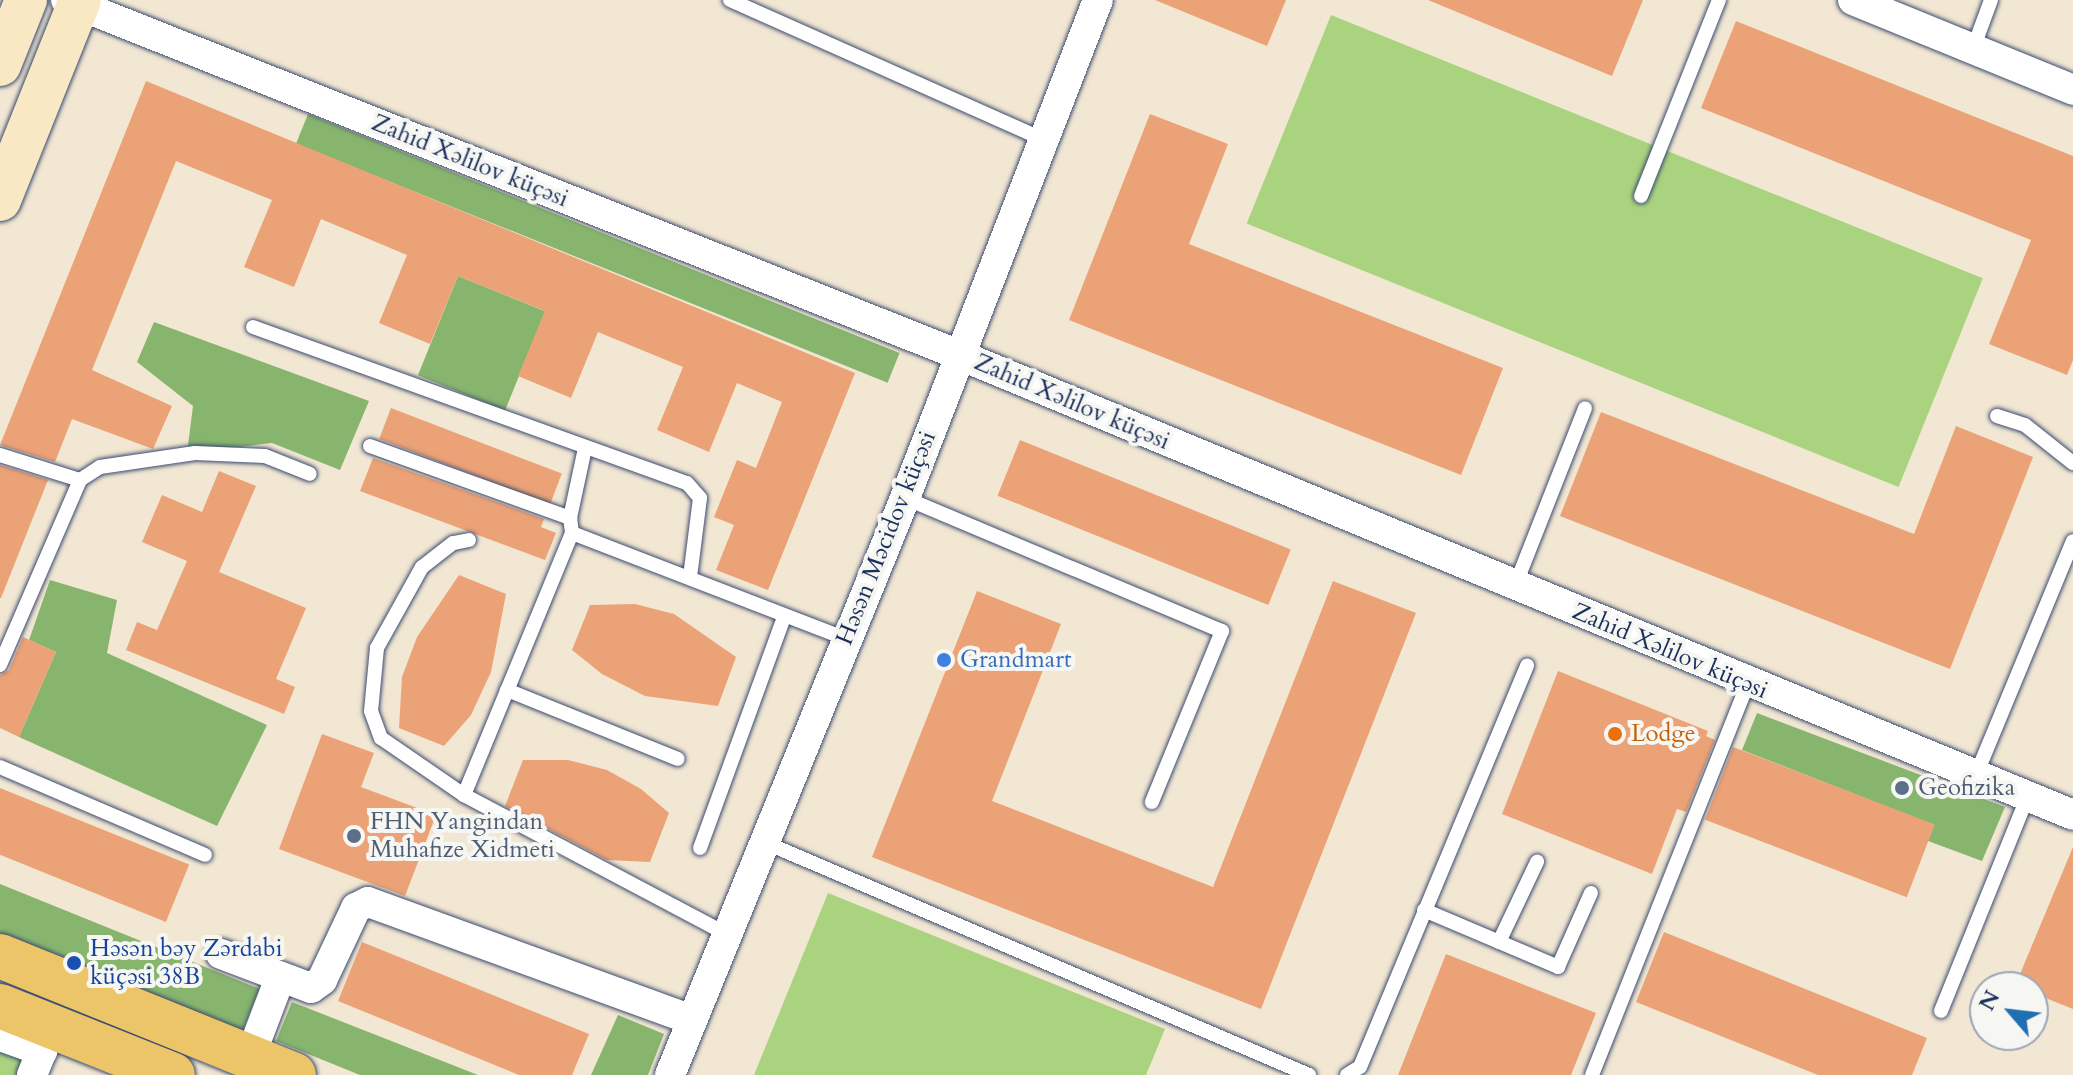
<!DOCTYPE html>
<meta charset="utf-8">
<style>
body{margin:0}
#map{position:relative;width:2073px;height:1075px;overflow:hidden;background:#f2e7d3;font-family:Cardo,serif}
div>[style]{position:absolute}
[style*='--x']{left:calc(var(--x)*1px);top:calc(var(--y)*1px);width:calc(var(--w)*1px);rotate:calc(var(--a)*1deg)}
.green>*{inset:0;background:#aad37f;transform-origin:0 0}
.forest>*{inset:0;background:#87b56e;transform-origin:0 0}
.building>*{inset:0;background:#eca277;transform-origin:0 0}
.roads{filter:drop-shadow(0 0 2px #3b4b70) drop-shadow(0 0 2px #3b4b70)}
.service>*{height:14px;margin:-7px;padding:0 7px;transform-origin:7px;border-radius:7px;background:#fff}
.minor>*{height:30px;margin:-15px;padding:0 15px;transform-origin:15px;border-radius:15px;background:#fff}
.secondary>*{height:42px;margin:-21px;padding:0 21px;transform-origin:21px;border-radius:21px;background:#f8e8c3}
.primary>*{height:44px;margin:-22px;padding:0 22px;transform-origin:22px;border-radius:22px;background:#edc569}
.dots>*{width:22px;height:22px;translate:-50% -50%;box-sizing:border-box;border:4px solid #f6f6f2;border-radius:50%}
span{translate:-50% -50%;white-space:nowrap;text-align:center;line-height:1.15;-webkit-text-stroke:8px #f6f6f2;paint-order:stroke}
.street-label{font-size:24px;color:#1b2f5e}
.shop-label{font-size:24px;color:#366cbe}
.left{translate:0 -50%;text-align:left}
.food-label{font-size:24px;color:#c56008}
.service-label{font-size:24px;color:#4e5e75}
.transit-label{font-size:24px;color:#164399}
.north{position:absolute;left:1969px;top:971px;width:80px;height:80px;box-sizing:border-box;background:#f6f6f2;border:2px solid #9ea6b7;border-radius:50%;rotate:298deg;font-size:22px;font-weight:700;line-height:32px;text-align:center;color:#1b2f5e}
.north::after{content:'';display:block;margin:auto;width:28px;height:36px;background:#1f6fb2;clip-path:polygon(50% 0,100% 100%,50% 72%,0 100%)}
</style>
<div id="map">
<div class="green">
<i style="left:1331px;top:15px;width:703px;height:225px;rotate:22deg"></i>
<i style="clip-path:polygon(828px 893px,1165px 1029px,1146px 1075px,754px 1075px)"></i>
<i style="clip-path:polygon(0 1031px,32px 1044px,20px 1075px,0 1075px)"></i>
</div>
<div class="forest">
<i style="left:308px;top:114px;width:638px;height:32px;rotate:22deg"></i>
<i style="left:458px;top:276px;width:94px;height:107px;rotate:22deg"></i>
<i style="clip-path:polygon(154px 322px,369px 401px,340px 470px,272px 443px,187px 453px,193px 406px,137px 362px)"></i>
<i style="clip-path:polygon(50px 580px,117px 600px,107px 653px,267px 725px,217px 826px,19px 737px,56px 652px,29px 640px)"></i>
<i style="clip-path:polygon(1757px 713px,2005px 807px,1982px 861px,1928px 841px,1934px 825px,1742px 750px)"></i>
<i style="left:0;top:884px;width:280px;height:54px;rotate:22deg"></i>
<i style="clip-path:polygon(292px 1002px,478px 1075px,360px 1075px,276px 1041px)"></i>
<i style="clip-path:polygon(618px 1015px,664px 1034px,648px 1075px,591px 1075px)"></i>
</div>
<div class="building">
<i style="clip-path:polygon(1155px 0,1286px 0,1267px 46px)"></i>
<i style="clip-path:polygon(1428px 0,1643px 0,1612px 76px)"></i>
<i style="clip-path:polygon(1736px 21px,2073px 156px,2073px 360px,2067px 375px,1989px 344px,2031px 240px,1701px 108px)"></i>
<i style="clip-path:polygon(146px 81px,855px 373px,768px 590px,716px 570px,734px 525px,714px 517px,737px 460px,756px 468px,782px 402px,737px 383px,709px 452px,657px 430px,683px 367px,598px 332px,571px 398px,518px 376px,545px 311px,458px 276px,430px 344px,379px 323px,407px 255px,321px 219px,294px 287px,244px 267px,272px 200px,176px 161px,92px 370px,172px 406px,153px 449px,72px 419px,55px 462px,0 445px)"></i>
<i style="clip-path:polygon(1150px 114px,1228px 144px,1189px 244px,1503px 368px,1461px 475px,1069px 320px)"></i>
<i style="left:391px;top:408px;width:183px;height:33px;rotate:21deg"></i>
<i style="clip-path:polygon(1601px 412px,1914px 534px,1956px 426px,2033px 457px,1950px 669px,1560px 516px)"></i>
<i style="left:1020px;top:440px;width:292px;height:60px;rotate:22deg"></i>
<i style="clip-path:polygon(373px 458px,544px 519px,541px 527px,556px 533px,545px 560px,360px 491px)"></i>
<i style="clip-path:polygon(0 465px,48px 480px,1px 598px,0 598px)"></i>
<i style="clip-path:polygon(219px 471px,256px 486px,219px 572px,306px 608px,276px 679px,295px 687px,284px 714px,126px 650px,137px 622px,157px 630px,187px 561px,142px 542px,162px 495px,202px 512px)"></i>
<i style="clip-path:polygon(459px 575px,506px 594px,491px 672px,471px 715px,444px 746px,399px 728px,402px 677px,417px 637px)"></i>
<i style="clip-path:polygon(1333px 581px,1416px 613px,1261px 1009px,872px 857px,977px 591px,1061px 624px,992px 801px,1213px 887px)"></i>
<i style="clip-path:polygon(635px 604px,674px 614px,736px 657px,718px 706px,645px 696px,602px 674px,572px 650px,590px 605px)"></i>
<i style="clip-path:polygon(23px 637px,56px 652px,19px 737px,0 728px,0 675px,9px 670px)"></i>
<i style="clip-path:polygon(1558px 671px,1708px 731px,1706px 736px,1715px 740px,1686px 812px,1677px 809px,1652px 874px,1502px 814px)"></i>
<i style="clip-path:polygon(322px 734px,374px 753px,361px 787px,436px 815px,405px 896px,279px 849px)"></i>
<i style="left:1733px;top:747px;width:216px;height:78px;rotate:21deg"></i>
<i style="clip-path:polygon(523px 760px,568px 760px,607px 770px,641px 789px,669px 813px,650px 862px,607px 860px,505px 806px)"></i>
<i style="left:0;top:788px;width:204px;height:62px;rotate:22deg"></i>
<i style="clip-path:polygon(2073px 847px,2073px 1009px,2033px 993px,2033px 987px,2015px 986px)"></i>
<i style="clip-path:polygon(1664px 932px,1927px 1038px,1912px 1075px,1818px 1075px,1636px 1002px)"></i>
<i style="clip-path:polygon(362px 942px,589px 1034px,572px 1075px,519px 1075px,338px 1001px)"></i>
<i style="clip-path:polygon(1446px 954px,1596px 1013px,1571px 1075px,1398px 1075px)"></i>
</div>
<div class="roads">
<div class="service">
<i style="--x:730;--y:0;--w:342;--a:24"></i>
<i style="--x:1973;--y:49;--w:52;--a:-69.8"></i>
<i style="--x:1641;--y:196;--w:211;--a:-68.3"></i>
<i style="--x:253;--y:327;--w:461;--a:19.8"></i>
<i style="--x:687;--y:483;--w:20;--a:49"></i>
<i style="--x:700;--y:498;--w:80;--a:97.2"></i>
<i style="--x:1997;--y:416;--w:29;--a:18"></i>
<i style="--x:2025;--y:425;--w:61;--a:38.4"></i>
<i style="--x:370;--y:446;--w:213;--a:19.8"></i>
<i style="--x:585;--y:448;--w:72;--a:102.1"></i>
<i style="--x:570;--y:518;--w:15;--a:82"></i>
<i style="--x:572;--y:533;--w:295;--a:21.1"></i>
<i style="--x:0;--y:455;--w:84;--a:17.4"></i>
<i style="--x:905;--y:498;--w:344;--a:22.8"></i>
<i style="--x:1222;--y:631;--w:185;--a:112.3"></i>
<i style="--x:469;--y:540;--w:16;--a:169"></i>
<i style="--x:453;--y:543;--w:39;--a:142"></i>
<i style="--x:422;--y:567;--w:93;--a:119.1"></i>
<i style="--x:377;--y:648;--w:63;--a:95.4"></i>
<i style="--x:371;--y:711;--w:29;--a:70"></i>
<i style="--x:381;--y:738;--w:101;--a:34.5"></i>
<i style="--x:464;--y:795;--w:297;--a:27.9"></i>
<i style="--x:1515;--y:586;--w:191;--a:-68.5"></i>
<i style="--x:0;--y:665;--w:202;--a:-66.6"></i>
<i style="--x:80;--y:480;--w:24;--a:-33"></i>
<i style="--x:100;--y:467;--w:96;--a:-8.4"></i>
<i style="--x:195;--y:453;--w:70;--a:2.5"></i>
<i style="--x:265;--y:456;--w:48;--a:21.8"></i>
<i style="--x:507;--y:690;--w:184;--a:22"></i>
<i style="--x:0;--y:767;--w:223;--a:23.2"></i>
<i style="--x:1976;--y:775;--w:253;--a:-67.5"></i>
<i style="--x:464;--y:795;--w:283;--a:-67.6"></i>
<i style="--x:764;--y:842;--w:593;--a:23.15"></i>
<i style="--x:700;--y:848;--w:246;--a:-70"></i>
<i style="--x:1424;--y:910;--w:146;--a:23"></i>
<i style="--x:1558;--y:967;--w:81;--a:-66"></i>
<i style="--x:1499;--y:942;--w:89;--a:-64.6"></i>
<i style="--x:1941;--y:1011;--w:232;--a:-68"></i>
<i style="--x:1347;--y:1075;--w:15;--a:-32"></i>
<i style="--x:1360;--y:1067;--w:435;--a:-67.4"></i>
<i style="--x:1592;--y:1075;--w:422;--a:-68.3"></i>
</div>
<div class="minor">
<i style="--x:66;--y:0;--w:959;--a:21.67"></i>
<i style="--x:957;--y:354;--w:1207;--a:22.44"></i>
<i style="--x:1853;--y:0;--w:238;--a:22.2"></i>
<i style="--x:221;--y:954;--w:96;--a:20.7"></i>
<i style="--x:311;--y:988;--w:14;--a:-36"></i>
<i style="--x:322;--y:980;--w:80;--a:-64.7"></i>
<i style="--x:356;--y:908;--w:13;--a:-27"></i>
<i style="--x:368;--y:902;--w:345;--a:20"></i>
<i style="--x:0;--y:1036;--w:45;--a:19.7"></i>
<i style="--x:250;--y:1057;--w:85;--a:-69.2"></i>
<i style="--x:32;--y:1075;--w:53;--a:-67.8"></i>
<i style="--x:670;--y:1075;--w:623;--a:-67.84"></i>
<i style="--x:905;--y:498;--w:534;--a:-68.82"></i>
</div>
<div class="secondary">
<i style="--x:0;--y:65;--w:70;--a:-68.2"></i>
<i style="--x:0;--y:200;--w:215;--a:-68.2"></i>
</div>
<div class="primary">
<i style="--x:0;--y:956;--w:317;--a:22"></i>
<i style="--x:0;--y:1006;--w:186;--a:21.7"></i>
</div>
</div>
<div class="dots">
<i style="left:944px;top:660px;background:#3f7fe0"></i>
<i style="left:1615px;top:734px;background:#e8710a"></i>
<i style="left:1902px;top:788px;background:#5c6f8a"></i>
<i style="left:354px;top:836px;background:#5c6f8a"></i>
<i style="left:74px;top:963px;background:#1a4fb4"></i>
</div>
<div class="street-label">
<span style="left:470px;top:161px;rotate:22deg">Zahid Xəlilov küçəsi</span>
<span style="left:1072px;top:402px;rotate:23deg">Zahid Xəlilov küçəsi</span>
<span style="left:886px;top:538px;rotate:-68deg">Həsən Məcidov küçəsi</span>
<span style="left:1670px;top:651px;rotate:23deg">Zahid Xəlilov küçəsi</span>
</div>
<div class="shop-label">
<span class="left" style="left:960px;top:660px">Grandmart</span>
</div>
<div class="food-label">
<span class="left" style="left:1631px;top:734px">Lodge</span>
</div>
<div class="service-label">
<span class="left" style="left:1918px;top:788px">Geofizika</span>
<span class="left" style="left:370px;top:836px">FHN Yangindan<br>Muhafize Xidmeti</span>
</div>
<div class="transit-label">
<span class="left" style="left:90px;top:963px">Həsən bəy Zərdabi<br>küçəsi 38B</span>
</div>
<div class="north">N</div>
</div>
